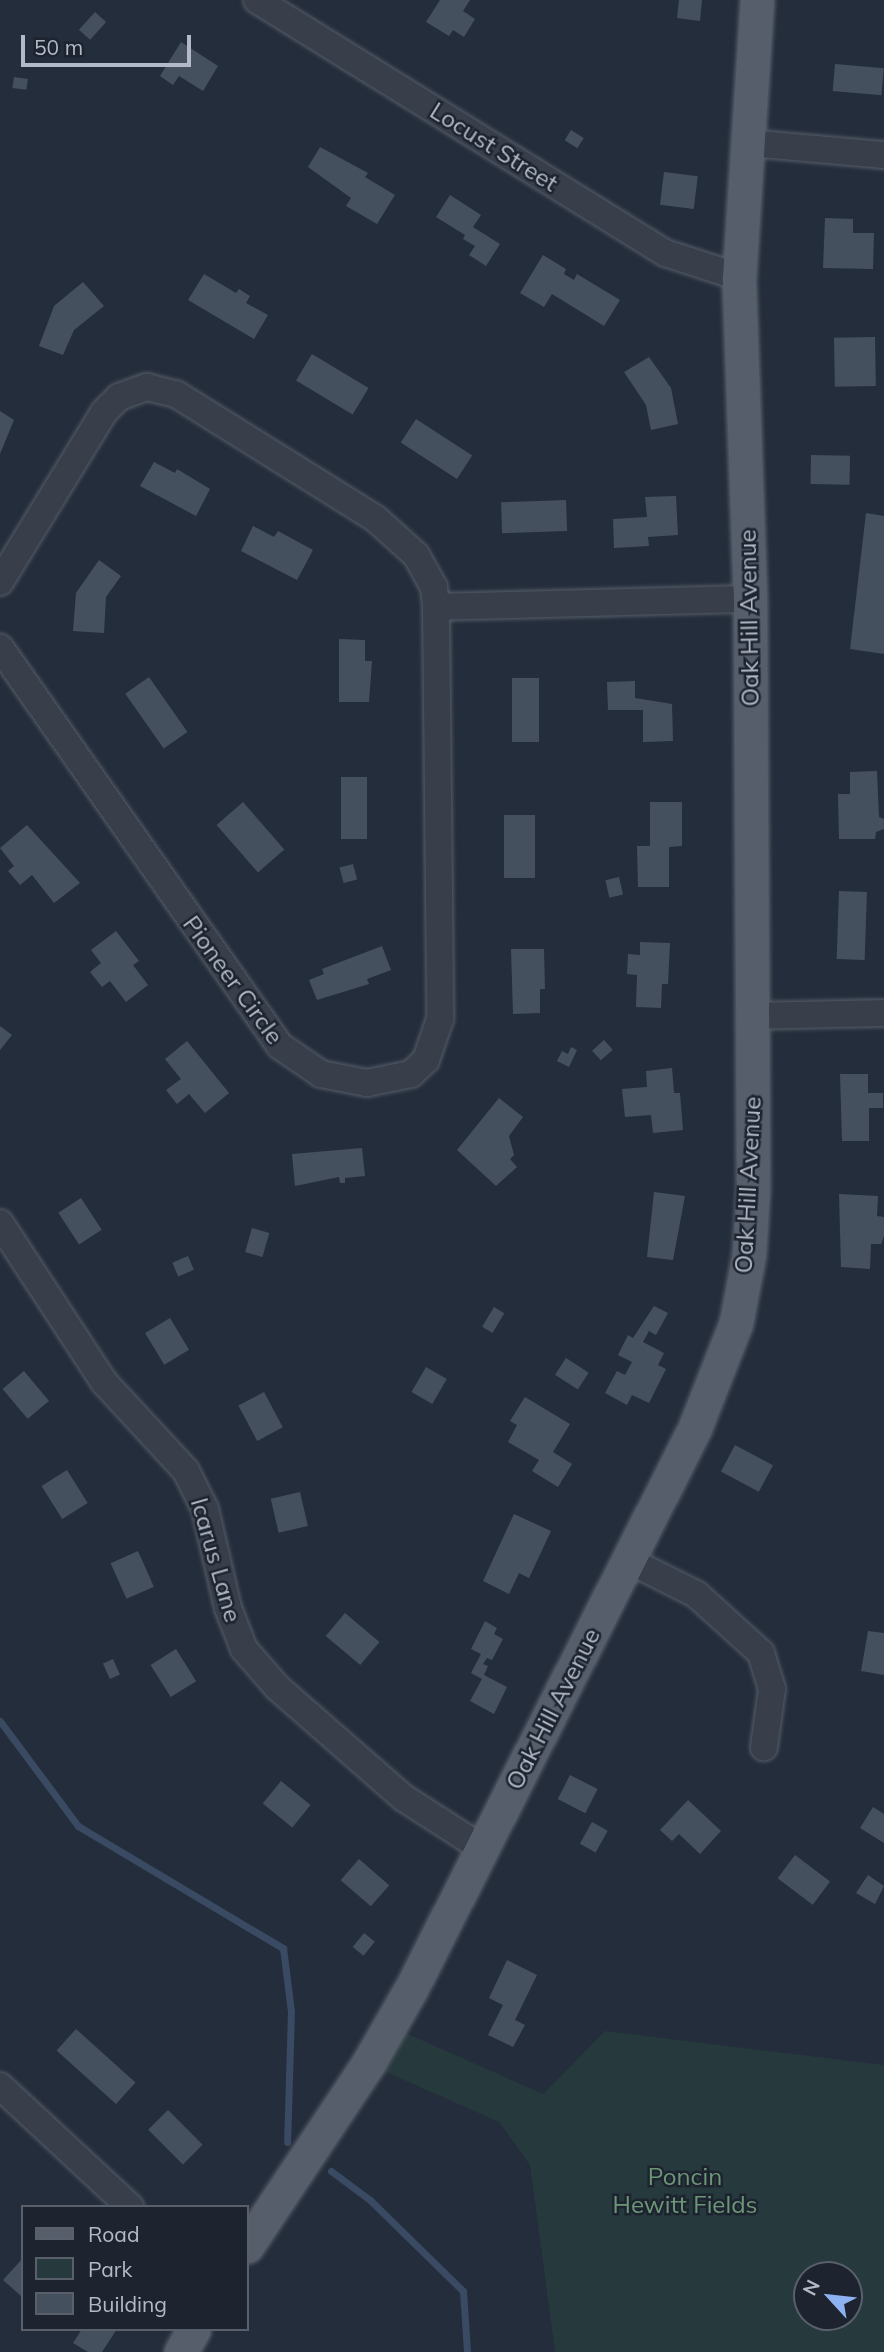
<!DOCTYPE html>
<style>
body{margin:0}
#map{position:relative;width:884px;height:2352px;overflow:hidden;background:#242d3b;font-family:Mulish,sans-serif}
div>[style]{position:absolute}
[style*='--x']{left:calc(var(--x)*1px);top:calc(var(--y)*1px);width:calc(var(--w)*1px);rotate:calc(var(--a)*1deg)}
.green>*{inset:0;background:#26393c}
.stream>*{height:7px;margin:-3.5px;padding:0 3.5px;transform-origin:3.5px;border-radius:3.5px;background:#3a4a63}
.building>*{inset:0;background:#45505f;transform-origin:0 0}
.roads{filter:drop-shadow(0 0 2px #565d69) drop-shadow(0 0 2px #565d69)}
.minor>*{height:26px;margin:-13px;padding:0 13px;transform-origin:13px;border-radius:13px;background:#383f4b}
.major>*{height:33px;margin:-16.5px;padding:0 16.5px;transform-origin:16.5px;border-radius:16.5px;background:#565e6b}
span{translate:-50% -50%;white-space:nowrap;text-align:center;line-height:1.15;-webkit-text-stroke:5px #1d2430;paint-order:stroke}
.street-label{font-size:24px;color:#b3bac7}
.park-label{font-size:24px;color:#6c9676}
.legend{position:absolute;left:21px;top:2205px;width:228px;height:126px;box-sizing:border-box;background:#1d2430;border:2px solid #59606c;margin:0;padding:9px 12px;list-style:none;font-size:21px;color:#b3bac7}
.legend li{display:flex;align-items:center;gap:14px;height:35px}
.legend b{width:35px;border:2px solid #59606c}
.north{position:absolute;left:793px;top:2261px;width:70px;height:70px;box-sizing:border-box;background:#1d2430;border:2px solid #59606c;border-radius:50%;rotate:297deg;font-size:19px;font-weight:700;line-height:28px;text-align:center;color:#b3bac7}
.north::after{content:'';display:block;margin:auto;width:24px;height:32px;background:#8db2f2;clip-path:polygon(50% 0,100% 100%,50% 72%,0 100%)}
.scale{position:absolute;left:21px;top:35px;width:170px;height:32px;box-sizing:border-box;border:4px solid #b3bac7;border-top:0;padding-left:9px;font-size:21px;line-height:24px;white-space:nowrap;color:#b3bac7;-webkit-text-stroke:5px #1d2430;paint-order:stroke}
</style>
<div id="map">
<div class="green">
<i style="clip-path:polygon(evenodd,390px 2026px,543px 2094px,605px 2031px,884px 2065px,884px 2352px,555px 2352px,530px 2165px,499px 2122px,368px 2064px,390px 2026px,807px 2275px,849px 2275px,849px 2317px,807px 2317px,807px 2275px)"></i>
</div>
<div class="stream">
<i style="--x:0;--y:1721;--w:131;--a:53.4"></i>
<i style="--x:78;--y:1826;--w:239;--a:30.8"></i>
<i style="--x:283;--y:1948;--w:64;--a:82.8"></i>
<i style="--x:291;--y:2011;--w:131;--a:91.7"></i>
<i style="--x:331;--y:2171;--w:49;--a:36.6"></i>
<i style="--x:370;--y:2200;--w:130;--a:44.4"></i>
<i style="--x:463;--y:2291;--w:61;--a:86.2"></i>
</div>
<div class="building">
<i style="clip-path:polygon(440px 0,470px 0,463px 11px,475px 19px,464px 37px,453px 30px,449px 36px,426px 22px)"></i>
<i style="clip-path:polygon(679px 0,702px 0,700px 21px,677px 18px)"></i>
<i style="left:95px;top:12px;width:15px;height:24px;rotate:42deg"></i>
<i style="clip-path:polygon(181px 42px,218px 66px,203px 91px,179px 76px,173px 85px,160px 76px)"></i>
<i style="left:835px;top:64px;width:49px;height:27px;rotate:5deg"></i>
<i style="left:14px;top:77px;width:14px;height:11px;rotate:8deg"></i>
<i style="left:571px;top:130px;width:15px;height:12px;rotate:32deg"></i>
<i style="clip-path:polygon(320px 147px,368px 173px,365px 177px,395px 195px,377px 224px,346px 206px,351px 198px,308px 167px)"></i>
<i style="left:664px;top:172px;width:34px;height:33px;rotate:7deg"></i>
<i style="clip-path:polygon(450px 195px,481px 215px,473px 227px,500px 244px,486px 266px,469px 255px,475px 246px,463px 239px,465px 235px,436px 217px)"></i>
<i style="clip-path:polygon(825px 218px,853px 219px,853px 233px,874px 233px,873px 269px,823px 268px)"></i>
<i style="clip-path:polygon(543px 255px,566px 269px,564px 274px,574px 280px,577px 274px,620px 300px,604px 326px,552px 294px,544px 307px,520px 293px)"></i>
<i style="clip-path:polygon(204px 274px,236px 293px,239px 289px,250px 296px,246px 303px,268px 315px,254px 339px,188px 300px)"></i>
<i style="clip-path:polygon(83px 282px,104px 306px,74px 330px,63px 355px,39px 346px,54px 306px)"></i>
<i style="left:875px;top:337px;width:49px;height:41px;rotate:89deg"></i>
<i style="left:312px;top:354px;width:66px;height:31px;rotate:31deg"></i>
<i style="clip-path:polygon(649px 357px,671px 388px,678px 424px,651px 430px,646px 405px,624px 372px)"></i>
<i style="clip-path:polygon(0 411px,14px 420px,0 454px)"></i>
<i style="left:416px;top:419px;width:67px;height:28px;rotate:33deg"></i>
<i style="left:811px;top:455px;width:39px;height:29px;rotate:1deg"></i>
<i style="clip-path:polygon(154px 462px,175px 473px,177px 469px,210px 489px,196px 516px,140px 486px)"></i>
<i style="clip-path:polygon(676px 496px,678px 535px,648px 537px,649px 546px,614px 548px,613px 519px,647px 517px,645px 497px)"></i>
<i style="left:566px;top:500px;width:31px;height:65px;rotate:88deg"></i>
<i style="clip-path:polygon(866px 513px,884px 516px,884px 654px,850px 649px)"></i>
<i style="clip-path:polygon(253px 526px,274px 537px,278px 531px,313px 550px,297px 580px,241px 551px)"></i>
<i style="clip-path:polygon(99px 560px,121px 576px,106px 597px,104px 633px,73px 631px,76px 593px)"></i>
<i style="clip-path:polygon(339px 639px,365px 640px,365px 661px,372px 661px,369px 702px,339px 702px)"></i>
<i style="left:149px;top:677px;width:67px;height:29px;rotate:55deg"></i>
<i style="left:512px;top:678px;width:27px;height:64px"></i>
<i style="clip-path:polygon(635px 681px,635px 698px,672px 704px,673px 741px,643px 742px,643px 710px,608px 710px,607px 682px)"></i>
<i style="clip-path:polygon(877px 771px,879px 817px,884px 819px,884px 829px,876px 832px,875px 839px,839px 839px,838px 794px,850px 794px,850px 772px)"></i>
<i style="left:341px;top:777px;width:26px;height:62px"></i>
<i style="left:243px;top:802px;width:63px;height:35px;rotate:49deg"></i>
<i style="clip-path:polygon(650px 802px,682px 802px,682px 846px,669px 847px,669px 887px,638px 887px,637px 846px,650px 846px)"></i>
<i style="left:504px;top:815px;width:31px;height:63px"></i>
<i style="clip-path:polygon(27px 825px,80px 883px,54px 903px,32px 875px,20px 885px,8px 871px,14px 866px,0 848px)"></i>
<i style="left:353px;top:864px;width:16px;height:14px;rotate:75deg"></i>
<i style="left:619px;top:877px;width:18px;height:14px;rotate:77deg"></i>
<i style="left:839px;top:891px;width:28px;height:68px;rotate:2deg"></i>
<i style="clip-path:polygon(116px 931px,139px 961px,133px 965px,148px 985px,126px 1002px,110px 981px,102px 987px,90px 972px,101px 963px,91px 950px)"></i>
<i style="clip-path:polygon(640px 942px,670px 943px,668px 984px,662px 984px,661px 1008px,636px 1007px,637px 975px,627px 974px,628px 954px,640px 955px)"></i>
<i style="clip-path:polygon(382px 946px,391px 970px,367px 979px,369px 984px,317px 1000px,309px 980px,324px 974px,322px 969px)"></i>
<i style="clip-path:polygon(511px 949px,544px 949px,545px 989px,540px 989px,540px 1013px,513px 1014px)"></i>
<i style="clip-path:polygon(0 1026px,12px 1035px,0 1050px)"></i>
<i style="left:604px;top:1040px;width:13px;height:16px;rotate:48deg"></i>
<i style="clip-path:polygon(187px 1041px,229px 1093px,205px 1113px,189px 1094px,177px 1104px,166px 1090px,181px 1079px,165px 1059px)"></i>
<i style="clip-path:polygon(571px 1047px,577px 1050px,569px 1067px,557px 1061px,562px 1051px,568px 1054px)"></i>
<i style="clip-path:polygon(672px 1068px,674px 1093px,680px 1093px,683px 1130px,653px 1133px,651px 1115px,625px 1117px,622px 1089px,647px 1087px,646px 1071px)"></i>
<i style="clip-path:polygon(840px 1074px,868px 1074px,868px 1093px,883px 1093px,883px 1108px,869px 1108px,869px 1141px,842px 1141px)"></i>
<i style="clip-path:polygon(499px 1098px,523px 1117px,509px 1136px,514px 1155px,510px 1159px,517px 1167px,496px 1186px,457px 1150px)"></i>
<i style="clip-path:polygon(362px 1148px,365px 1176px,345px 1178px,345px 1183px,340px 1183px,339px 1177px,295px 1186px,292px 1154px)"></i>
<i style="clip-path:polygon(654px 1192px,685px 1196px,673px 1260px,647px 1257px)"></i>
<i style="clip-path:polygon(839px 1194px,878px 1196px,877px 1216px,884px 1217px,884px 1236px,881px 1244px,871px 1244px,870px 1269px,841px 1267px)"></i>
<i style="left:81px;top:1198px;width:38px;height:27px;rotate:57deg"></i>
<i style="left:252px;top:1228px;width:18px;height:25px;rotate:16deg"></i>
<i style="left:188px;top:1256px;width:15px;height:17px;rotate:67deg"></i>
<i style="clip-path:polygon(654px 1306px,668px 1313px,656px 1335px,649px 1331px,643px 1342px,664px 1353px,658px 1365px,666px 1369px,649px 1403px,632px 1395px,627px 1405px,605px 1393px,617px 1371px,625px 1375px,632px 1362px,618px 1355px,628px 1335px,633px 1338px)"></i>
<i style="left:494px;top:1307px;width:12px;height:23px;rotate:31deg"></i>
<i style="left:170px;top:1318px;width:37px;height:29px;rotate:59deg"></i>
<i style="left:566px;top:1358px;width:27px;height:20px;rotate:33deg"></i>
<i style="left:426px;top:1367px;width:24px;height:29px;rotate:30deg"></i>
<i style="left:24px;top:1371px;width:39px;height:28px;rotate:50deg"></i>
<i style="left:264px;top:1392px;width:40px;height:29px;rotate:62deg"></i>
<i style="clip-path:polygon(525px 1397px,570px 1424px,553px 1452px,572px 1464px,558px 1487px,532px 1471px,539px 1460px,508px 1442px,517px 1425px,510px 1421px)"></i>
<i style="left:735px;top:1445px;width:43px;height:30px;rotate:28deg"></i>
<i style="left:67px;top:1470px;width:39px;height:30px;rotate:58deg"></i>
<i style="left:300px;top:1492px;width:35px;height:30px;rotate:77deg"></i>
<i style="clip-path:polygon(514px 1514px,551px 1531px,529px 1578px,519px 1573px,509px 1594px,483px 1581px)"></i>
<i style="left:138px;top:1551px;width:39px;height:30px;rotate:66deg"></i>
<i style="left:345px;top:1613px;width:45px;height:30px;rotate:40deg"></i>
<i style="clip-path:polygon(485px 1621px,497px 1628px,494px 1634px,503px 1639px,492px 1660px,487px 1658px,483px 1664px,488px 1666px,484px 1675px,507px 1687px,494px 1714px,470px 1701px,482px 1679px,471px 1673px,481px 1654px,471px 1649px)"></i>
<i style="clip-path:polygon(868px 1631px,884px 1633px,884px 1675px,861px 1671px)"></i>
<i style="left:176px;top:1649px;width:38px;height:30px;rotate:58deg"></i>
<i style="left:113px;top:1659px;width:17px;height:11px;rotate:66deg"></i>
<i style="left:570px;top:1775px;width:31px;height:27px;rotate:27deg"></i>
<i style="left:281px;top:1781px;width:38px;height:29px;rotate:39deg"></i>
<i style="clip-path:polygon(688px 1800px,721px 1831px,700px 1854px,679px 1834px,672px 1841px,660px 1830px)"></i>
<i style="clip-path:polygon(873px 1807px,884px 1814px,884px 1843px,860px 1828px)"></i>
<i style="left:592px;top:1822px;width:18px;height:25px;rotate:29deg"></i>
<i style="left:795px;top:1855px;width:44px;height:29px;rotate:37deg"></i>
<i style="left:359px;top:1859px;width:40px;height:28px;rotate:41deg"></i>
<i style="clip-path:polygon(868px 1875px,884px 1886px,875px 1904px,856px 1893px)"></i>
<i style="left:364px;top:1933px;width:14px;height:18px;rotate:39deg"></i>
<i style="clip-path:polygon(507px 1960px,537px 1975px,515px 2020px,525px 2025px,513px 2047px,488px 2035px,503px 2005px,489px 1998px)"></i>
<i style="left:76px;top:2029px;width:80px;height:29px;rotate:42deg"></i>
<i style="left:168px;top:2110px;width:49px;height:28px;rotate:45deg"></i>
<i style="clip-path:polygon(23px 2258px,23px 2294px,21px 2296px,3px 2280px)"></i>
<i style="clip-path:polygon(82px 2329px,117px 2329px,102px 2352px,88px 2352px,73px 2343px)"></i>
</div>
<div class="roads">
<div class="minor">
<i style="--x:257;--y:0;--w:480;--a:31.8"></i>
<i style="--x:665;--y:253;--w:78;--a:18"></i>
<i style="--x:749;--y:143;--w:136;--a:5.1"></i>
<i style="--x:0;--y:582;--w:199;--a:-58.5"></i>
<i style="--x:104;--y:412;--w:21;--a:-45"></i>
<i style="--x:119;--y:397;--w:30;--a:-20"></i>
<i style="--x:147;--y:387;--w:30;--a:14"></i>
<i style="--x:176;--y:394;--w:236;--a:32"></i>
<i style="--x:376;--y:519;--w:54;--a:42"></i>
<i style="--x:416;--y:555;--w:37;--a:61"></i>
<i style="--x:434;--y:587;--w:20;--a:84"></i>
<i style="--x:436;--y:607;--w:412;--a:89.4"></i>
<i style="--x:440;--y:1019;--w:43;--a:108.9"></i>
<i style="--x:426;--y:1060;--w:21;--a:137"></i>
<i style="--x:411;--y:1074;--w:45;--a:168.4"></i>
<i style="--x:367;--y:1083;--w:47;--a:-168.9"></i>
<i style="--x:321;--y:1074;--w:50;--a:-145.7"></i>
<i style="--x:280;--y:1046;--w:487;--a:-125.1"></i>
<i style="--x:436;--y:607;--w:314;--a:-1.5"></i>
<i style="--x:752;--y:1016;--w:132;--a:-1.3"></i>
<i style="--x:0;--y:1223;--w:190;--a:56.8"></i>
<i style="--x:104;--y:1382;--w:121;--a:47.3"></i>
<i style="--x:186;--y:1471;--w:42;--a:63.4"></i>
<i style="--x:205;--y:1509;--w:102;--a:76.9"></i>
<i style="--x:228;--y:1608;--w:44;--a:68.7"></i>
<i style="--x:244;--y:1649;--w:50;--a:49"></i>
<i style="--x:277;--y:1687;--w:169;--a:41.2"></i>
<i style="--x:404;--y:1798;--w:94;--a:32.8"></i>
<i style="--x:628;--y:1560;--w:76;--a:26.6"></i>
<i style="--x:696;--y:1594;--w:88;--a:42.2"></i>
<i style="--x:761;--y:1653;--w:38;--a:73"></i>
<i style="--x:772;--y:1689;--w:59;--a:97.9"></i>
<i style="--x:0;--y:2086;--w:178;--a:42.9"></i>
</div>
<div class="major">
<i style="--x:247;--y:2246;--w:219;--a:-56.4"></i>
<i style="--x:368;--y:2064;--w:86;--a:-60.2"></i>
<i style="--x:411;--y:1989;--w:627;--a:-63.15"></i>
<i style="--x:694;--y:1430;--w:115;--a:-68.6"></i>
<i style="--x:736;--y:1323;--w:70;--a:-79.3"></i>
<i style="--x:749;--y:1254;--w:65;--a:-86.5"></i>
<i style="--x:753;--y:1189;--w:590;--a:-90.29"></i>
<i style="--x:750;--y:599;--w:322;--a:-92"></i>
<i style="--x:739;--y:277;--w:278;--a:-86.3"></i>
<i style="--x:181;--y:2352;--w:26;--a:-61"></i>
</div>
</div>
<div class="street-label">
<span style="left:494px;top:147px;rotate:32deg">Locust Street</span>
<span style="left:749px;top:618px;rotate:-91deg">Oak Hill Avenue</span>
<span style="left:233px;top:980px;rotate:54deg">Pioneer Circle</span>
<span style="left:748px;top:1185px;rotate:-87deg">Oak Hill Avenue</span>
<span style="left:216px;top:1560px;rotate:74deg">Icarus Lane</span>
<span style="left:553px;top:1709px;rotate:-63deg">Oak Hill Avenue</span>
</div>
<div class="park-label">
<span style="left:685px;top:2191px">Poncin<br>Hewitt Fields</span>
</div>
<ul class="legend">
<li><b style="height:9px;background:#565e6b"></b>Road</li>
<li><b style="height:19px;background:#26393c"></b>Park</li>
<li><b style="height:19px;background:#45505f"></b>Building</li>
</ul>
<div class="north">N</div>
<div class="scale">50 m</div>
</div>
